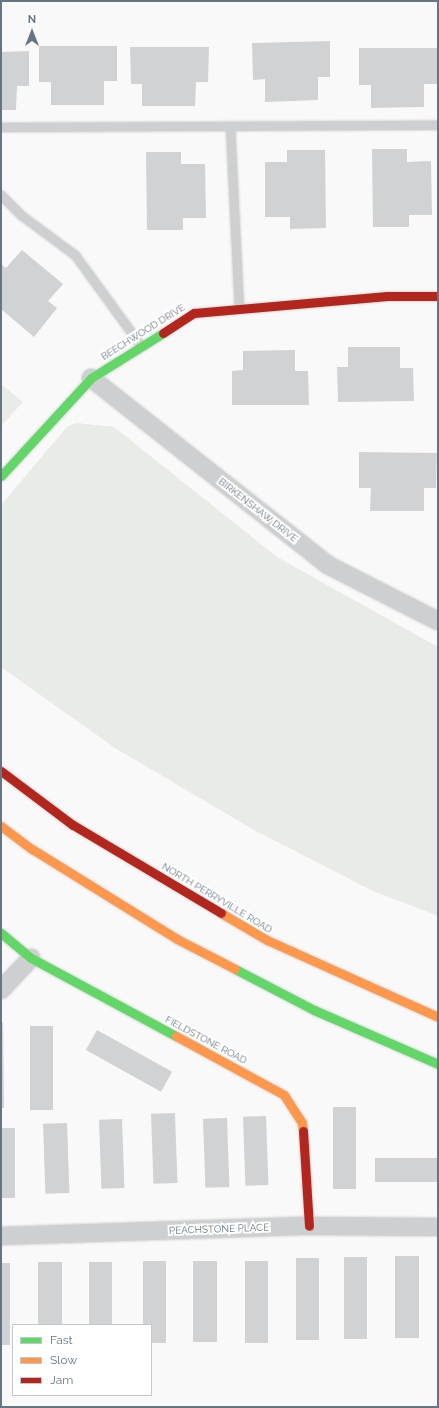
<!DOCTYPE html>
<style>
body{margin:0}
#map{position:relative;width:439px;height:1408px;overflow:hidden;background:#f9f9f9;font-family:Raleway,sans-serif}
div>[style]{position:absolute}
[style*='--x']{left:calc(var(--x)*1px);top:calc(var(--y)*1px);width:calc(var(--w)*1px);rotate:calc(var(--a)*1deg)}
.green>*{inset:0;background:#e8ebe6}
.building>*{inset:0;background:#d0d2d3;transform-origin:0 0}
.roads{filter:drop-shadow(0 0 1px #d5d6d7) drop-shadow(0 0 1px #d5d6d7)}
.lane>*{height:9px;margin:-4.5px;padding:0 4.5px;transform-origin:4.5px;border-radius:4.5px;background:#cecfd0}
.street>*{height:18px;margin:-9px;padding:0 9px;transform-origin:9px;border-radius:9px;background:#cecfd0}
.fast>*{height:9px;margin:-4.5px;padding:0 4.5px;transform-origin:4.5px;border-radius:4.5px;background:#63d668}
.slow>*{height:9px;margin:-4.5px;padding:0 4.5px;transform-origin:4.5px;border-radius:4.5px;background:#ff974d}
.jam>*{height:9px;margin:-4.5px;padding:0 4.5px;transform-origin:4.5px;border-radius:4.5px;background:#b3261e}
span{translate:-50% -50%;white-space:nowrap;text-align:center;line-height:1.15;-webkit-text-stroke:4px #fff;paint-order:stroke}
.street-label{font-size:10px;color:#657683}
.frame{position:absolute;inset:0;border:2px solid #657683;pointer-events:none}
.legend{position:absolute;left:12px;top:1324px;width:140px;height:72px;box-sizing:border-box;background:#fff;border:1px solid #c1c8cd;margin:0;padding:5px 7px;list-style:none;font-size:12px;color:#657683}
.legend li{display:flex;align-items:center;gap:8px;height:20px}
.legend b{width:20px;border:1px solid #c1c8cd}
.north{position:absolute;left:12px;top:12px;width:40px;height:40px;-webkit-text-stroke:3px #fff;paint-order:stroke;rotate:0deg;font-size:11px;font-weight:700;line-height:16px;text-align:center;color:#657683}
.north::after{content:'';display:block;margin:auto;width:14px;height:18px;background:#657683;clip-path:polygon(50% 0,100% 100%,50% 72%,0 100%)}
</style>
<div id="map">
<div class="green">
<i style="clip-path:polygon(1px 384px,23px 402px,1px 426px)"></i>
<i style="clip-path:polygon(76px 423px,114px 427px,277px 557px,438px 647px,438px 916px,373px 891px,254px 830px,115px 748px,1px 667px,1px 505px,67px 427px)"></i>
</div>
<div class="building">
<i style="clip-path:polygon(330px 41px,330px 77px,318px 77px,318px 100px,265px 102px,265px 79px,253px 80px,252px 43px)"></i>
<i style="clip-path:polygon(39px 46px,117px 46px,117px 81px,104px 81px,104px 105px,51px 105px,51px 82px,39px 82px)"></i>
<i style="clip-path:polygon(130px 47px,209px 47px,208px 82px,196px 82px,195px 106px,142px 106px,142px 84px,131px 84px)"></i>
<i style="clip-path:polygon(359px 48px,437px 48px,437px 84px,424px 84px,424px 107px,371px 108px,371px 85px,359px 85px)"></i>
<i style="clip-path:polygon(29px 51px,29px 86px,17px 86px,16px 110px,1px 110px,1px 52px)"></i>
<i style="clip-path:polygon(372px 149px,407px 149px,407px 162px,431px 161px,432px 215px,409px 215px,409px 227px,373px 227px)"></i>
<i style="clip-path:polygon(287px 150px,325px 150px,326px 228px,290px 229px,290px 217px,265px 217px,265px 162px,287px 162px)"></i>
<i style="clip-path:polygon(146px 152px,181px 152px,181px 164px,205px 164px,206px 218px,183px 218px,183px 230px,147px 230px)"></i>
<i style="clip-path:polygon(22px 250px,63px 284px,48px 301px,57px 308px,34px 337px,1px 309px,1px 264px,6px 268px)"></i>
<i style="clip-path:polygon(348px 347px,400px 347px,400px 368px,413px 368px,414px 401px,338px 402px,337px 367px,348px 367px)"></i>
<i style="clip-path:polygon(295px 350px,295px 371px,308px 371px,309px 405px,232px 405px,232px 371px,243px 370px,243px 351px)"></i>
<i style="clip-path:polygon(359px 452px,437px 453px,436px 488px,424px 488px,424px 511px,370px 511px,371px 488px,359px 488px)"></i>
<i style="clip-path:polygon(1px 1023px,3px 1023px,4px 1108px,1px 1108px)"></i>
<i style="left:30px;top:1026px;width:23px;height:84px"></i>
<i style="left:97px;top:1030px;width:86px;height:23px;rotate:29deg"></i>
<i style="left:333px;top:1107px;width:23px;height:82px"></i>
<i style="left:175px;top:1113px;width:70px;height:24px;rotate:88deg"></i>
<i style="left:266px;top:1116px;width:69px;height:23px;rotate:88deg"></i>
<i style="left:227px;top:1118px;width:69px;height:24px;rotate:88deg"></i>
<i style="left:122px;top:1119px;width:69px;height:23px;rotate:88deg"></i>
<i style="left:67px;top:1123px;width:70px;height:24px;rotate:88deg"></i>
<i style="left:1px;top:1128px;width:14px;height:70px"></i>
<i style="left:375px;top:1158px;width:63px;height:24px"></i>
<i style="left:395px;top:1256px;width:24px;height:82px"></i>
<i style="left:344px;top:1257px;width:23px;height:82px"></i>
<i style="left:296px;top:1258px;width:23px;height:82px"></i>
<i style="clip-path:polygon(143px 1261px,166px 1261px,166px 1343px,151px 1343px,151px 1325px,143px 1325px)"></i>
<i style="left:193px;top:1261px;width:24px;height:81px"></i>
<i style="left:245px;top:1261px;width:23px;height:82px"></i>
<i style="left:38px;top:1262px;width:24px;height:63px"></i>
<i style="left:89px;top:1262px;width:23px;height:63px"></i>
<i style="left:1px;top:1263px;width:9px;height:82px"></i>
</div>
<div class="roads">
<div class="lane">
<i style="--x:230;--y:126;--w:183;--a:87.2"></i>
<i style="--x:1;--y:127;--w:437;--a:-0.3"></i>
<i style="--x:1;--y:195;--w:28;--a:45"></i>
<i style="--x:21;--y:215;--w:67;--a:36.5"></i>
<i style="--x:75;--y:255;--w:112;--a:54"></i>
</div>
<div class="street">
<i style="--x:91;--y:378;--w:302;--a:38.3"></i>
<i style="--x:328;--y:565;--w:123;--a:27"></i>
<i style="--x:1;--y:990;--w:44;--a:-46.8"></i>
<i style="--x:1;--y:1236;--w:308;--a:-1.9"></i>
<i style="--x:309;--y:1226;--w:129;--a:0.4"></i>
</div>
<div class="fast">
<i style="--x:1;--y:476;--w:133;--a:-47.4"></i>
<i style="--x:91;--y:378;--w:85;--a:-32"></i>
<i style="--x:1;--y:933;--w:39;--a:40"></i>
<i style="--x:31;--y:958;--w:165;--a:28.3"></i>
<i style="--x:235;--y:969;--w:89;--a:27.4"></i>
<i style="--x:314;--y:1010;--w:135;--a:23.5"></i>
</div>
<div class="slow">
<i style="--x:1;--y:826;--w:39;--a:37"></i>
<i style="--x:32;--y:849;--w:171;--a:31.8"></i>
<i style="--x:177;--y:939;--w:65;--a:27.3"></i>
<i style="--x:221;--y:913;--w:53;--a:30.4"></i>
<i style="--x:267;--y:940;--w:188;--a:24.2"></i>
<i style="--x:176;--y:1036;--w:123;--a:28.6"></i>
<i style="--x:284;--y:1095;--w:33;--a:57"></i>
<i style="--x:302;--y:1123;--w:8;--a:83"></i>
</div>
<div class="jam">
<i style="--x:163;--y:333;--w:37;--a:-33"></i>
<i style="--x:194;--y:313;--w:194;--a:-5"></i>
<i style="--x:387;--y:296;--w:51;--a:0"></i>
<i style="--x:1;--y:771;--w:90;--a:36.9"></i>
<i style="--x:73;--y:825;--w:172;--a:30.7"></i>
<i style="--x:303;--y:1131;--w:95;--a:86.4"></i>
</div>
</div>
<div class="street-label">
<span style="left:143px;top:332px;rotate:-32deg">BEECHWOOD DRIVE</span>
<span style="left:258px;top:510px;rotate:38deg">BIRKENSHAW DRIVE</span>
<span style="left:217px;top:898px;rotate:31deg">NORTH PERRYVILLE ROAD</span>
<span style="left:206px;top:1040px;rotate:28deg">FIELDSTONE ROAD</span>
<span style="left:219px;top:1229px;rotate:-2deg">PEACHSTONE PLACE</span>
</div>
<div class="frame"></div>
<ul class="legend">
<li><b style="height:5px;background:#63d668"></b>Fast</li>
<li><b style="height:5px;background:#ff974d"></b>Slow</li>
<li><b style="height:5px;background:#b3261e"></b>Jam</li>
</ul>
<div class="north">N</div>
</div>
